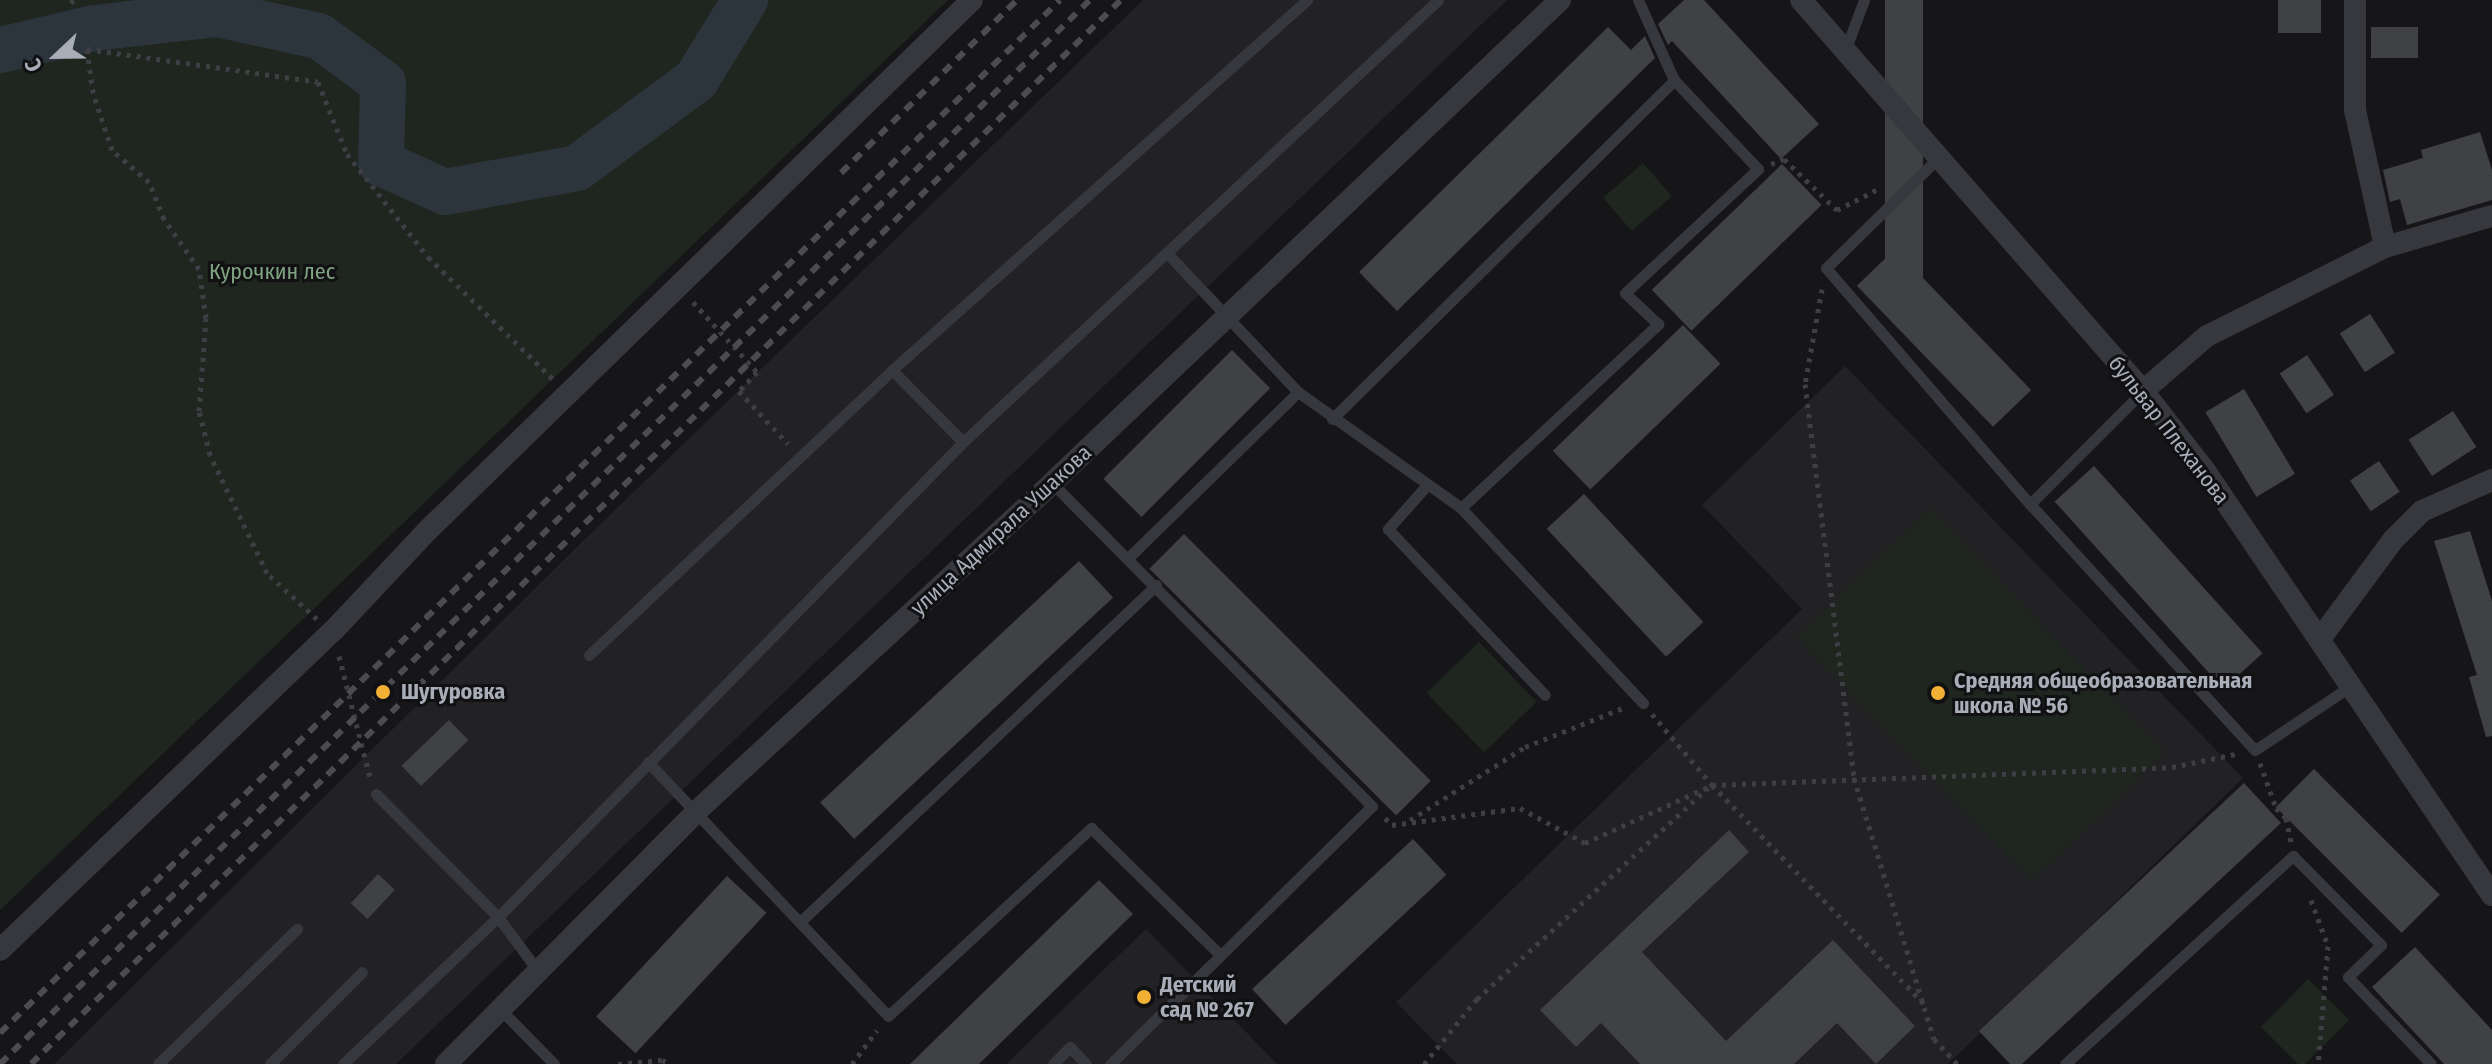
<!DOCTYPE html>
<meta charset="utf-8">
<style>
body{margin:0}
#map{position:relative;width:2492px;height:1064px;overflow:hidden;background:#161618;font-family:"Fira Sans Condensed",sans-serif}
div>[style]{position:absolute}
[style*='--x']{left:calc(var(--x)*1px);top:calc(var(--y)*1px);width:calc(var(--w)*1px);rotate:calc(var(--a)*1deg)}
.built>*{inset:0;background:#222225}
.green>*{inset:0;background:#1e261f;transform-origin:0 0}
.river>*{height:46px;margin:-23px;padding:0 23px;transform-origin:23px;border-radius:23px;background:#2c353c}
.building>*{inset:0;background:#404145;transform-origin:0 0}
.path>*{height:5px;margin-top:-2.5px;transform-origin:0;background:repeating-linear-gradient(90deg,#3d3f44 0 4px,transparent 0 10px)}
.service>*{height:11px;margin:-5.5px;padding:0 5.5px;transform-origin:5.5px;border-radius:5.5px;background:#37383d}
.minor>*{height:22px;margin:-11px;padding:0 11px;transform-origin:11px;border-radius:11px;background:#37383d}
.rail>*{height:6px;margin-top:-3px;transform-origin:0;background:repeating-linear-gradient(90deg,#4a4c52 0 10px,transparent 0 18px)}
.dots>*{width:22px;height:22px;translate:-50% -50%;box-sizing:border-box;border:4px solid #111113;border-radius:50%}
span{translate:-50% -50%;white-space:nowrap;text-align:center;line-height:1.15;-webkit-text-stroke:6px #111113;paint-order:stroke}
.park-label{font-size:22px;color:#7fa381}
.street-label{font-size:22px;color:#a8adb8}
.poi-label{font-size:22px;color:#a8adb8;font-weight:700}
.left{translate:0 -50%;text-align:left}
.north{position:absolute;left:16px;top:16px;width:80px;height:80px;-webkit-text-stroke:6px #111113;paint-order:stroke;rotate:248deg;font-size:22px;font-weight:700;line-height:32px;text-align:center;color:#a8adb8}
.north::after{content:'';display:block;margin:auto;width:28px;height:36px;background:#a8adb8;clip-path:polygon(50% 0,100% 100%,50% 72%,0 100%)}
</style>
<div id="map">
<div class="built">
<i style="clip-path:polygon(1143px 0,1507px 0,396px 1064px,54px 1064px,584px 540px)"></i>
<i style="clip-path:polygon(1845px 366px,2243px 778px,1948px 1064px,1457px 1064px,1396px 1002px,1802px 609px,1702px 505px)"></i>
<i style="clip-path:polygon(1146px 929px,1277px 1064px,1006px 1064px)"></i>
</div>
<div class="green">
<i style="clip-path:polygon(0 0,948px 0,0 910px)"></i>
<i style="left:1643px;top:163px;width:44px;height:53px;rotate:49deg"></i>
<i style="left:1930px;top:509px;width:338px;height:185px;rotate:46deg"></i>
<i style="left:1479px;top:642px;width:83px;height:73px;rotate:46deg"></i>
<i style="clip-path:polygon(2308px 979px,2349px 1020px,2305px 1064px,2298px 1064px,2261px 1027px)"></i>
</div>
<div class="river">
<i style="--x:0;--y:50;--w:97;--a:-13.2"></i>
<i style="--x:94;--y:28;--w:124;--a:-6.5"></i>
<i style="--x:217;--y:14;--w:104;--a:12.2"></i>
<i style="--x:319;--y:36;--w:79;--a:36.3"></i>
<i style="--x:383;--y:83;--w:80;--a:91.4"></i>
<i style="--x:381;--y:163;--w:70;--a:24.4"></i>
<i style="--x:445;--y:192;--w:134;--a:-10.3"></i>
<i style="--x:577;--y:168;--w:148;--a:-36.5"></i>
<i style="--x:696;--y:80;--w:94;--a:-58.5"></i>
</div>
<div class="building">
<i style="clip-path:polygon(1684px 0,1704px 0,1819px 124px,1781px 159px,1672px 41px,1668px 45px,1658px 24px)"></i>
<i style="left:1885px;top:0;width:38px;height:280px"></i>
<i style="left:2278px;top:0;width:43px;height:33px"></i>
<i style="clip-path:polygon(1608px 27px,1631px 50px,1645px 36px,1655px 58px,1397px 311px,1359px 272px)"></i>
<i style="left:2418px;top:27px;width:31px;height:47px;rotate:90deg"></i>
<i style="clip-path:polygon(2480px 132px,2492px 170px,2492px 200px,2407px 225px,2400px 199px,2390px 202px,2383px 170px,2423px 158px,2421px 150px)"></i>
<i style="left:1782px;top:164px;width:57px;height:181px;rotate:46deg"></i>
<i style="left:1895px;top:249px;width:196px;height:53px;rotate:46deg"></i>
<i style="left:2370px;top:314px;width:46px;height:36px;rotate:57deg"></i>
<i style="left:1683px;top:325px;width:54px;height:181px;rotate:46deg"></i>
<i style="left:1232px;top:350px;width:54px;height:182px;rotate:45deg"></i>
<i style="left:2307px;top:355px;width:48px;height:33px;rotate:56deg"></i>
<i style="left:2244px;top:389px;width:99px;height:45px;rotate:59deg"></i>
<i style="left:2453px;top:411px;width:43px;height:53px;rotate:57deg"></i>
<i style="left:2379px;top:461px;width:37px;height:35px;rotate:56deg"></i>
<i style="left:2094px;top:466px;width:252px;height:53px;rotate:48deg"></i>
<i style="left:1584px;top:494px;width:175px;height:51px;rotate:47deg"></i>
<i style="clip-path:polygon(2470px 531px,2492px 601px,2492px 736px,2486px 737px,2469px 677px,2477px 675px,2434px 541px)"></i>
<i style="left:1184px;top:534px;width:349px;height:49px;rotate:45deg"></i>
<i style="left:1079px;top:561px;width:50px;height:354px;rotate:47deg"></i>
<i style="left:449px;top:720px;width:28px;height:66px;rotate:46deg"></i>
<i style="left:2314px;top:769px;width:178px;height:54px;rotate:45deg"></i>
<i style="clip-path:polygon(2244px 783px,2281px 823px,2022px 1064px,2010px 1064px,1979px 1031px)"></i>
<i style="clip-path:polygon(1729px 830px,1749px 852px,1642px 952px,1726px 1041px,1833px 940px,1915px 1026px,1876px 1064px,1837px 1023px,1794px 1064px,1640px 1064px,1601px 1023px,1576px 1047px,1540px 1010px)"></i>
<i style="left:1413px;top:839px;width:49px;height:220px;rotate:47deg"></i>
<i style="left:378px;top:874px;width:23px;height:40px;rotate:43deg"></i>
<i style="left:727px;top:876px;width:54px;height:192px;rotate:43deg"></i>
<i style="clip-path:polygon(1099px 880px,1133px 914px,979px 1064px,910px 1064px)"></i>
<i style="clip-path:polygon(2415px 947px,2492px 1030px,2492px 1064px,2444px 1064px,2372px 987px)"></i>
</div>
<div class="path">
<i style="--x:71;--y:3;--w:4;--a:-56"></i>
<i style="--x:1771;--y:164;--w:14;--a:-21"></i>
<i style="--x:1784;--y:159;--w:74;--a:43.9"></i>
<i style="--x:1837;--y:210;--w:46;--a:-27.1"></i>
<i style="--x:1822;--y:289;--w:97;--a:100.1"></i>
<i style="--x:1805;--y:384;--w:397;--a:82.9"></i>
<i style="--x:1854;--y:778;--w:273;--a:73"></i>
<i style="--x:1934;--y:1039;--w:34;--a:47"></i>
<i style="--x:693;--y:302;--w:95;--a:47.6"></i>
<i style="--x:757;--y:372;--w:26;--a:133"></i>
<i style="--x:739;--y:391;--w:72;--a:47.2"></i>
<i style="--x:317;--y:619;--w:68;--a:-137.4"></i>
<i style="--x:267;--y:573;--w:131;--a:-115.8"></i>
<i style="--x:210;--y:455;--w:45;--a:-104"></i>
<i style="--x:199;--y:411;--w:93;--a:-85.7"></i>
<i style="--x:206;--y:318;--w:49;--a:-98.1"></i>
<i style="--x:199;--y:269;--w:61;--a:-125"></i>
<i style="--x:164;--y:219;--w:40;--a:-112"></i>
<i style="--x:149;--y:182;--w:49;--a:-139.1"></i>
<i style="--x:112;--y:150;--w:60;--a:-108.4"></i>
<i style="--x:93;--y:93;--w:44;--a:-97.8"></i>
<i style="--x:87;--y:49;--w:233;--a:8.1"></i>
<i style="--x:318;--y:82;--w:78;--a:68.1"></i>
<i style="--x:347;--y:154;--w:131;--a:51.8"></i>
<i style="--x:428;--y:257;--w:175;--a:44.3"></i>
<i style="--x:339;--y:656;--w:126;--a:75.7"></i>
<i style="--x:1652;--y:714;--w:93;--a:49.8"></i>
<i style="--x:1712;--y:785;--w:305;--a:45.9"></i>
<i style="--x:2260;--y:763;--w:48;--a:70.4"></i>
<i style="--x:2276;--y:808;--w:14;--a:45"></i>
<i style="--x:2286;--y:818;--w:25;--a:78"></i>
<i style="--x:1385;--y:818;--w:10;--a:45"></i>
<i style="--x:1392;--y:825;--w:129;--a:-7.6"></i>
<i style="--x:1520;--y:808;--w:74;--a:28.3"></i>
<i style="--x:1585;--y:843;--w:140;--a:-24.5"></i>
<i style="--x:1712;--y:785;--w:460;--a:-2.2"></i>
<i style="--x:2172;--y:767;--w:65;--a:-11.5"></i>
<i style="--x:1410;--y:820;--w:136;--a:-32.4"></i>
<i style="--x:1525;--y:747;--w:105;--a:-21.7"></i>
<i style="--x:2311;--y:900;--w:49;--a:69.7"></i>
<i style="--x:2328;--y:946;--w:118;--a:94.8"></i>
<i style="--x:618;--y:1064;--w:44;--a:-5.2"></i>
<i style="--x:662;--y:1060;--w:9;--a:27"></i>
<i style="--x:852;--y:1064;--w:42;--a:-53.7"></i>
<i style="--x:1424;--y:1064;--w:84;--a:-50.8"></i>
<i style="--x:1477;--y:999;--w:313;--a:-42.4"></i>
</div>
<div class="service">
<i style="--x:1846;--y:48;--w:51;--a:-69.4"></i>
<i style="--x:1939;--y:157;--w:158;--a:135.5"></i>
<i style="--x:1826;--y:268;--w:312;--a:49.2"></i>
<i style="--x:2030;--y:504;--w:333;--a:47.6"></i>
<i style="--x:2255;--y:750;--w:115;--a:-33.7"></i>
<i style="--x:1167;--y:253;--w:191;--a:46.7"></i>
<i style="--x:1298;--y:392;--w:200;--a:35.4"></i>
<i style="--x:1461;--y:508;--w:267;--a:47"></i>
<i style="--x:892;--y:370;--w:101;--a:45.4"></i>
<i style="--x:1332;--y:419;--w:482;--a:-44.7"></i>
<i style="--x:1052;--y:483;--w:455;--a:45.3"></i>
<i style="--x:1372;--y:806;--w:368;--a:135.4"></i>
<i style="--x:1427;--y:485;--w:59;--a:131.6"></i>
<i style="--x:1388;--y:529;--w:228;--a:46.6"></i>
<i style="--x:2030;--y:504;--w:160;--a:-45"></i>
<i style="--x:1461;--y:508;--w:270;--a:-43"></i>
<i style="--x:1658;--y:324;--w:45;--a:-136.8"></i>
<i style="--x:1625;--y:293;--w:182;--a:-43"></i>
<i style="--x:1758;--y:169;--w:122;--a:-133.3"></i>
<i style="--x:1674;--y:80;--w:88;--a:-114.2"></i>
<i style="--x:1129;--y:557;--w:236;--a:-44.3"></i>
<i style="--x:589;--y:655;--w:416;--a:-43.2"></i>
<i style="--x:892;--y:370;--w:556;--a:-41.72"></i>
<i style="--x:648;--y:762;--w:349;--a:46.6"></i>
<i style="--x:888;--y:1016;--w:277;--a:-42.8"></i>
<i style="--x:1091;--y:828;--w:178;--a:44.5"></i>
<i style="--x:376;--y:794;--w:173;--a:45.2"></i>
<i style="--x:498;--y:917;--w:67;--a:53.5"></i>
<i style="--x:801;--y:921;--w:489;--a:-43.4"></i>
<i style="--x:500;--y:1009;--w:77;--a:45.5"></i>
<i style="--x:158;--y:1064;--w:194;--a:-44.2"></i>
<i style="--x:270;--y:1064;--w:130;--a:-45"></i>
<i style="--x:343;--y:1064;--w:214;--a:-43.5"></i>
<i style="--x:498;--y:917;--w:665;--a:-45.61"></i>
<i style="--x:963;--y:442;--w:649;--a:-42.94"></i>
<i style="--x:1053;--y:1064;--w:24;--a:-45"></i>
<i style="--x:1070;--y:1047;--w:23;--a:47"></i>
<i style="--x:2065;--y:1064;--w:309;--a:-42.4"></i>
<i style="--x:2293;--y:856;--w:125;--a:45.3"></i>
<i style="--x:2381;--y:945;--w:46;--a:135.9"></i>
<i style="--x:2348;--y:977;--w:120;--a:46.3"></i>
</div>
<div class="minor">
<i style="--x:1801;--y:0;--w:519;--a:48.82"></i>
<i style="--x:2143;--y:391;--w:101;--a:52.2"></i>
<i style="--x:2205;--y:471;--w:512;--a:55.91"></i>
<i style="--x:2355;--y:0;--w:110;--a:90"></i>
<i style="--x:2355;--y:110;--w:140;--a:77.6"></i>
<i style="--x:2143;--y:391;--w:84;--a:-40.7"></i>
<i style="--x:2207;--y:336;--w:199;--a:-26.6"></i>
<i style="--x:2385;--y:247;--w:111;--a:-16.2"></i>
<i style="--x:2320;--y:639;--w:123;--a:-53.6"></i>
<i style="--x:2393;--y:540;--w:41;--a:-45"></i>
<i style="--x:2422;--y:511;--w:77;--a:-23.9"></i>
<i style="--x:0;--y:950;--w:461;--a:-43.8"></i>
<i style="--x:333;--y:631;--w:139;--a:-46.8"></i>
<i style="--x:428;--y:530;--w:759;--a:-44.25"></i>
<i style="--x:446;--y:1064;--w:358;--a:-45.2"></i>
<i style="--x:698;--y:810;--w:482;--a:-42.7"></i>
<i style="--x:1052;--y:483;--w:701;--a:-43.55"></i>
</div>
<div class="rail">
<i style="--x:841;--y:173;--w:247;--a:-44.5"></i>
<i style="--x:0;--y:1033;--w:1480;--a:-44.26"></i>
<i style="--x:0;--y:1064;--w:1523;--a:-44.31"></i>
<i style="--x:31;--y:1064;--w:1523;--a:-44.31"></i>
</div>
<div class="dots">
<i style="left:383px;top:692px;background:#f2b134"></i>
<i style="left:1938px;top:693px;background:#f2b134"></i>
<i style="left:1144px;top:997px;background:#f2b134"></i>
</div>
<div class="park-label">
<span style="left:272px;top:272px">Курочкин лес</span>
</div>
<div class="street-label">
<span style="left:2169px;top:430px;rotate:52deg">бульвар Плеханова</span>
<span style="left:1001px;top:530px;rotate:-43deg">улица Адмирала Ушакова</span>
</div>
<div class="poi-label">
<span class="left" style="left:1954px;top:693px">Средняя общеобразовательная<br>школа № 56</span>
<span class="left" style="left:401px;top:692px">Шугуровка</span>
<span class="left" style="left:1160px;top:997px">Детский<br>сад № 267</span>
</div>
<div class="north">С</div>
</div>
